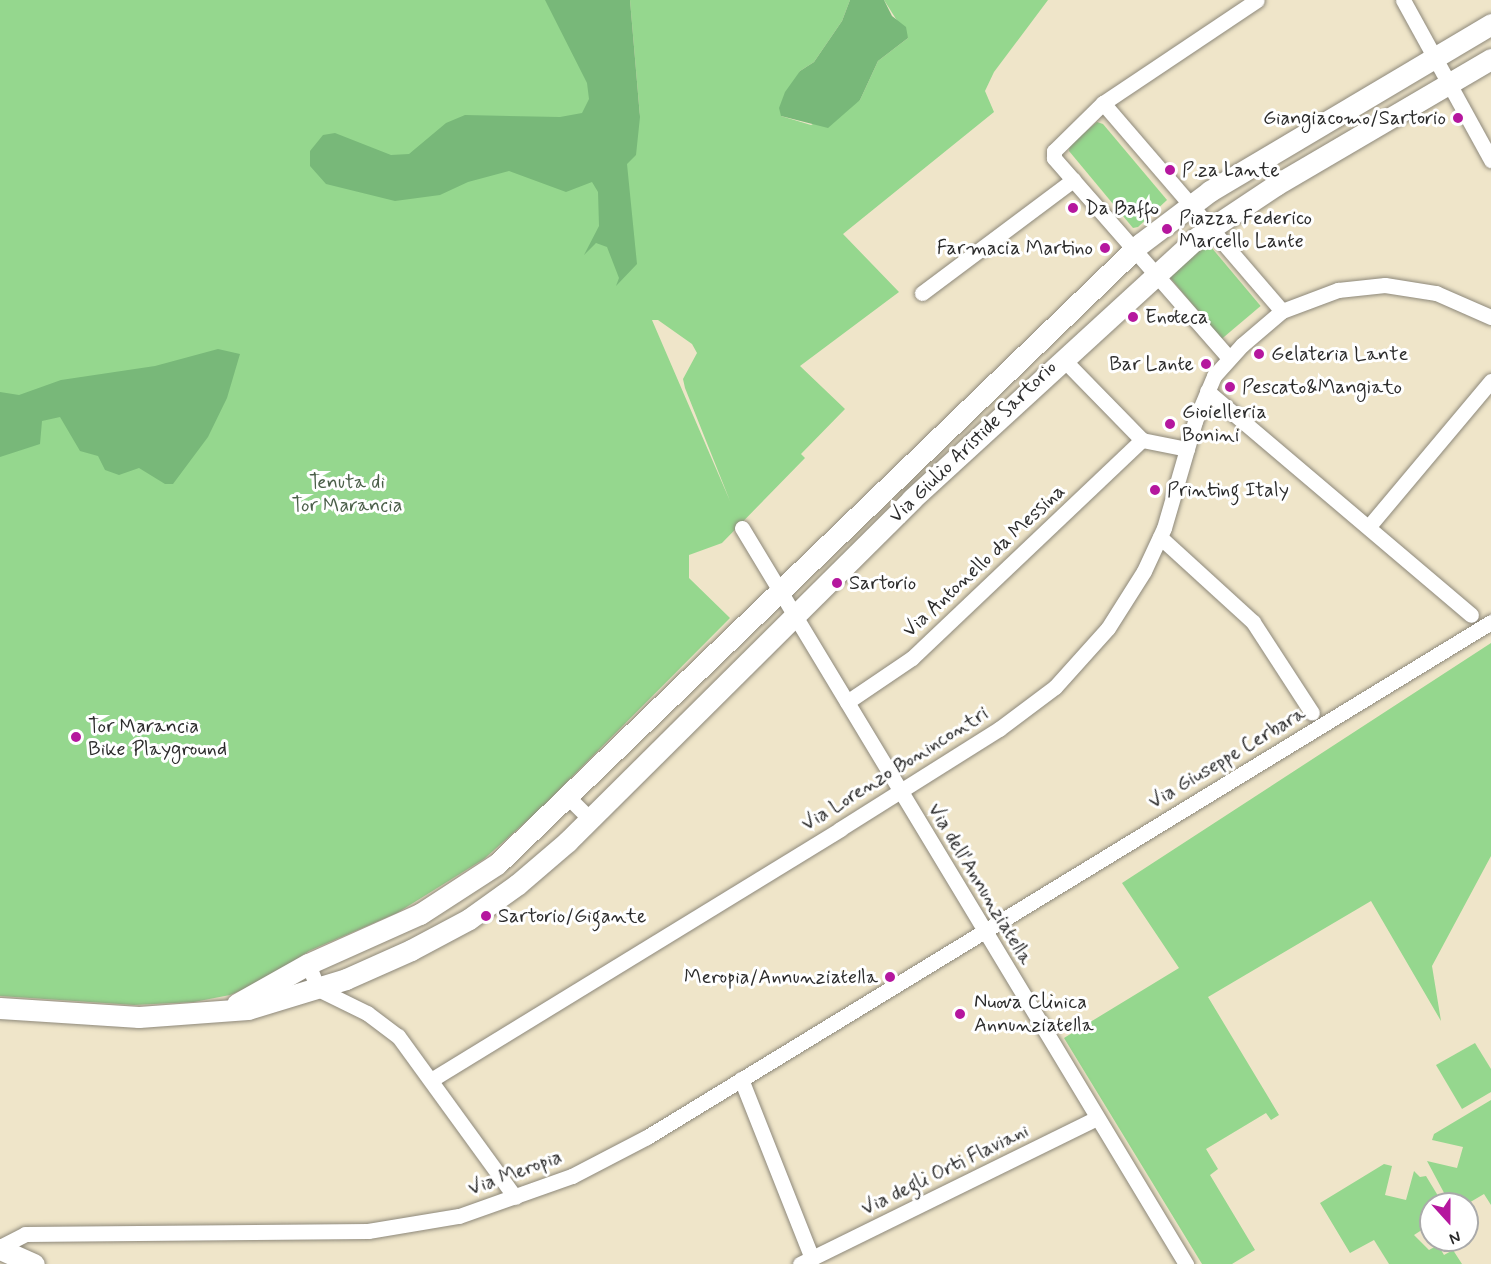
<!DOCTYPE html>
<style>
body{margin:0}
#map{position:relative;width:1491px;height:1264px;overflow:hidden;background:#efe5c9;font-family:Mynerve,sans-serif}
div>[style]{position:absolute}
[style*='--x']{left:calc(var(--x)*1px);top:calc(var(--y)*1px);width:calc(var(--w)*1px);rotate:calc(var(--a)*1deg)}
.green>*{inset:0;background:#95d78e;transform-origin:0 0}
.forest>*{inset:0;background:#78b879}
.roads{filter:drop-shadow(0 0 2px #8d887a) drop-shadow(0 0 2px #8d887a)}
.street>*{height:15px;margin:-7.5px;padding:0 7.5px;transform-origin:7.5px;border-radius:7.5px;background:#fff}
.secondary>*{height:21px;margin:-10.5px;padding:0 10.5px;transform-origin:10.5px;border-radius:10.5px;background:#fff}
.dots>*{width:16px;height:16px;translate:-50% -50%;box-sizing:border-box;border:3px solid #fff;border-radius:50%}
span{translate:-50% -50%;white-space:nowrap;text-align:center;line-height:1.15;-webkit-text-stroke:6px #fff;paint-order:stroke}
.poi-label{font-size:20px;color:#2b2b2b}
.right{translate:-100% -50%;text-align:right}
.left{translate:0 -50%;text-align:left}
.street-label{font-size:20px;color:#2b2b2b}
.park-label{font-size:20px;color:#4b5f49}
.north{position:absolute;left:1419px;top:1192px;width:60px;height:60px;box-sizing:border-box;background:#fff;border:2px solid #aaa;border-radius:50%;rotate:159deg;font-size:16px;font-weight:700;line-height:24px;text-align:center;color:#2b2b2b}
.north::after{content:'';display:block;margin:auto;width:21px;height:27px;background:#b5179e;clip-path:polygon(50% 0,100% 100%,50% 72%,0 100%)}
</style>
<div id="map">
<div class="green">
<i style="clip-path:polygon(evenodd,0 0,612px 0,640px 117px,630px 0,850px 0,842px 21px,814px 62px,800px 71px,781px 116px,811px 125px,860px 100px,878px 61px,908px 38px,884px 0,1048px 0,994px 72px,985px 91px,994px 112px,843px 234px,899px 292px,800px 366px,845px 409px,801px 454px,805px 458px,722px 543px,689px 555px,689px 578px,730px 618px,538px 811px,484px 859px,397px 913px,309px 951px,266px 980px,230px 995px,194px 1002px,134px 1005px,0 996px,0 0,652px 320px,658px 320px,692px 344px,697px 353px,683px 379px,685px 388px,730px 501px,652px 320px)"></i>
<i style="clip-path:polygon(1097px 122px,1103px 124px,1167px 200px,1138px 227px,1133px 228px,1069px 151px,1070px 145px)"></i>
<i style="left:1206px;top:241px;width:85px;height:51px;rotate:50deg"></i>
<i style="clip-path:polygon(1491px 643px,1491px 856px,1432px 966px,1441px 1021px,1371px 901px,1208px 997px,1279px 1115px,1271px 1120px,1266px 1113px,1206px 1149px,1218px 1169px,1210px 1175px,1255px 1250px,1232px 1264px,1202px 1264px,1064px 1038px,1179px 968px,1122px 883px)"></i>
<i style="clip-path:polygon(1475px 1043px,1491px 1069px,1491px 1092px,1462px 1109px,1436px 1065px)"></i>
<i style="clip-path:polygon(1491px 1100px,1491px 1205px,1484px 1194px,1467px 1204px,1450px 1204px,1427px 1161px,1457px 1168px,1463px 1147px,1432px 1140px,1434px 1134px)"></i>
<i style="clip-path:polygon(1384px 1164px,1392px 1166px,1385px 1195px,1406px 1200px,1414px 1171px,1420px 1177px,1426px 1176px,1443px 1204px,1431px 1204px,1431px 1224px,1414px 1235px,1429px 1250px,1438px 1245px,1444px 1255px,1453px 1250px,1462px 1264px,1389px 1264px,1374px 1240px,1350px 1253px,1320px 1203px)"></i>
</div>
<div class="forest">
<i style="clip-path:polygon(545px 0,630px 0,640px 117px,636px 155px,627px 164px,637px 264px,616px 286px,619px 278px,607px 247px,596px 243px,584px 255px,599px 226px,598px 192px,592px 182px,566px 192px,509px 171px,468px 182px,440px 195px,395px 201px,326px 184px,310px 166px,310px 151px,323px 135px,335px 133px,391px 155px,409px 154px,446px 123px,465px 115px,560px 117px,582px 113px,589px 99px,587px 83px)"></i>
<i style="clip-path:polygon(850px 0,884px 0,892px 16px,906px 27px,908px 38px,878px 61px,860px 100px,828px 128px,781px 116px,779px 108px,785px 92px,800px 71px,814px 62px,842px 21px)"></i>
<i style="clip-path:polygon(218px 349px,240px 354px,227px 398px,208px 437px,173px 484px,165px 484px,139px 468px,119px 475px,105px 470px,98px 456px,80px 451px,60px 417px,42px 421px,40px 444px,0 457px,0 392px,19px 395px,61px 380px,155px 366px)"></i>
</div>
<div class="roads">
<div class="street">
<i style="--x:1403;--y:0;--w:183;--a:61.2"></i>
<i style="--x:1103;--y:103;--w:274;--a:49.3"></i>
<i style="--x:922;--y:293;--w:189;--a:-36.8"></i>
<i style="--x:1062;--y:358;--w:115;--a:45.7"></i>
<i style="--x:1142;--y:440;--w:46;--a:11.3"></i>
<i style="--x:1229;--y:358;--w:266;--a:-131.2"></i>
<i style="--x:1054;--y:158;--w:7;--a:-90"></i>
<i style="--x:1054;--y:151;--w:69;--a:-44.4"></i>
<i style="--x:1103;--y:103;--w:185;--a:-33.8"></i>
<i style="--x:1207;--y:391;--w:346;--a:40.3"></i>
<i style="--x:1370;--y:525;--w:188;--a:-50"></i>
<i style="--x:742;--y:528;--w:860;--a:58.9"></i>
<i style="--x:1160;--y:537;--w:126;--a:42.4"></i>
<i style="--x:1253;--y:622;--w:108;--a:57"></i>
<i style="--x:847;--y:702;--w:78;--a:-34.1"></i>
<i style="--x:912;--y:658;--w:317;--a:-43.5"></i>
<i style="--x:568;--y:797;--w:31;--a:45"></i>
<i style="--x:308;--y:964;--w:27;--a:68"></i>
<i style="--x:318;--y:989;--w:55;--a:26.1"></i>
<i style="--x:367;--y:1013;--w:39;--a:37"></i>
<i style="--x:398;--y:1036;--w:199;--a:54"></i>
<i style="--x:741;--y:1079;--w:193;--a:68.4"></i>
<i style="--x:431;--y:1080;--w:480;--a:-31.5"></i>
<i style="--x:840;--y:829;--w:188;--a:-32.2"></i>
<i style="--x:999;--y:729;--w:70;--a:-36.9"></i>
<i style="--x:1055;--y:687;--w:79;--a:-48.1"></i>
<i style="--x:1108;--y:628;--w:67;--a:-57.7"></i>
<i style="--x:1144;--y:571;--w:47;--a:-65.1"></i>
<i style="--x:1164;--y:528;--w:111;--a:-73.8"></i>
<i style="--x:1195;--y:421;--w:49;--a:-67.1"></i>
<i style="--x:1214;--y:376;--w:42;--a:-47.9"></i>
<i style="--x:1242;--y:345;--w:52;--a:-40.4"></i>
<i style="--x:1282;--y:311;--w:60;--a:-20.6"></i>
<i style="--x:1338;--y:290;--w:47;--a:-6.1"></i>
<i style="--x:1385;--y:285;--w:52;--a:8.9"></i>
<i style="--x:1436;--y:293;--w:60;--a:23.6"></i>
<i style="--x:0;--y:1247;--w:28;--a:-27"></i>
<i style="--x:25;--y:1234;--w:343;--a:-0.5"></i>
<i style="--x:368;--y:1231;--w:92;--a:-9.4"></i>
<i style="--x:459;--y:1216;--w:120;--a:-19.5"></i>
<i style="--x:572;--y:1176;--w:85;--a:-27.5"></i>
<i style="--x:647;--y:1137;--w:989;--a:-31.39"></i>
<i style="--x:800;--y:1264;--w:329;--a:-26.2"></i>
</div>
<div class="secondary">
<i style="--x:237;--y:1004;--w:81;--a:-29.4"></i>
<i style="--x:308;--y:964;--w:123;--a:-24.1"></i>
<i style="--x:420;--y:914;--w:92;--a:-33"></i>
<i style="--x:497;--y:864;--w:893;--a:-43.96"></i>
<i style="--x:1140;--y:244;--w:88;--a:-37.1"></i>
<i style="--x:1210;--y:191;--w:327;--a:-30.7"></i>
<i style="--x:0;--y:1008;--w:139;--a:3.7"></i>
<i style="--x:139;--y:1017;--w:109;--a:-4.2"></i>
<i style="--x:248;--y:1009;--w:102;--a:-17"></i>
<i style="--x:346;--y:979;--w:71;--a:-24"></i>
<i style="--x:411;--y:950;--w:66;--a:-28.1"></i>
<i style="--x:469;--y:919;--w:60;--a:-35.5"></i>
<i style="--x:518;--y:884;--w:65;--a:-40.6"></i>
<i style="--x:567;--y:842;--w:486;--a:-44.8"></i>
<i style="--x:912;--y:499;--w:388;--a:-42.5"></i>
<i style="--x:1198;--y:237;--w:94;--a:-33.7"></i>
<i style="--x:1276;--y:185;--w:249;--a:-30.4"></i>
<i style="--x:0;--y:1249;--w:37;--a:24"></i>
</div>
</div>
<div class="dots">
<i style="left:1458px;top:118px;background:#b5179e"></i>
<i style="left:1170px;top:170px;background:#b5179e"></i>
<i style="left:1073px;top:208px;background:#b5179e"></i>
<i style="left:1167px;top:229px;background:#b5179e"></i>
<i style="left:1105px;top:248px;background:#b5179e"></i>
<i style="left:1133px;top:317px;background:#b5179e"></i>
<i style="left:1259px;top:354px;background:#b5179e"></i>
<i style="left:1206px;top:364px;background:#b5179e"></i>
<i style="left:1230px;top:387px;background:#b5179e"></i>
<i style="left:1170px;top:424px;background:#b5179e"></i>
<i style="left:1155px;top:490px;background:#b5179e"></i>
<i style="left:837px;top:583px;background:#b5179e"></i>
<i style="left:76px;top:737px;background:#b5179e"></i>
<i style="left:486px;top:916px;background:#b5179e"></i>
<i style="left:890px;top:977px;background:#b5179e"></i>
<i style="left:960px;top:1014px;background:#b5179e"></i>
</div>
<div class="poi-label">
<span class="right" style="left:1446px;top:118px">Giangiacomo/Sartorio</span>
<span class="left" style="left:1182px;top:170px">P.za Lante</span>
<span class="left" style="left:1085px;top:208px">Da Baffo</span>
<span class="left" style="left:1179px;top:230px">Piazza Federico<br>Marcello Lante</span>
<span class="right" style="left:1093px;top:248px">Farmacia Martino</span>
<span class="left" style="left:1145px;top:317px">Enoteca</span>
<span class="left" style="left:1271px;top:354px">Gelateria Lante</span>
<span class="right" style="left:1194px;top:364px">Bar Lante</span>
<span class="left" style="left:1242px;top:387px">Pescato&amp;Mangiato</span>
<span class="left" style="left:1182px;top:424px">Gioielleria<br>Bonini</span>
<span class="left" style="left:1167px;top:490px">Printing Italy</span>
<span class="left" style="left:849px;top:583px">Sartorio</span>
<span class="left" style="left:88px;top:738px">Tor Marancia<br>Bike Playground</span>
<span class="left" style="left:498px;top:916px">Sartorio/Gigante</span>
<span class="right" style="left:878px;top:977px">Meropia/Annunziatella</span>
<span class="left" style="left:974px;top:1014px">Nuova Clinica<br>Annunziatella</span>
</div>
<div class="street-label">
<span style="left:973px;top:442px;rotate:-44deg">Via Giulio Aristide Sartorio</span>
<span style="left:984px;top:561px;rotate:-43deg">Via Antonello da Messina</span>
<span style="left:1227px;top:758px;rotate:-31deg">Via Giuseppe Cerbara</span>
<span style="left:895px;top:769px;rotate:-32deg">Via Lorenzo Bonincontri</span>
<span style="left:980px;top:884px;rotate:59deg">Via dell'Annunziatella</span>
<span style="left:945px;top:1170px;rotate:-26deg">Via degli Orti Flaviani</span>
<span style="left:515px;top:1173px;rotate:-20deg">Via Meropia</span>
</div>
<div class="park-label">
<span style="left:347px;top:494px">Tenuta di<br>Tor Marancia</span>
</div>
<div class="north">N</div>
</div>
